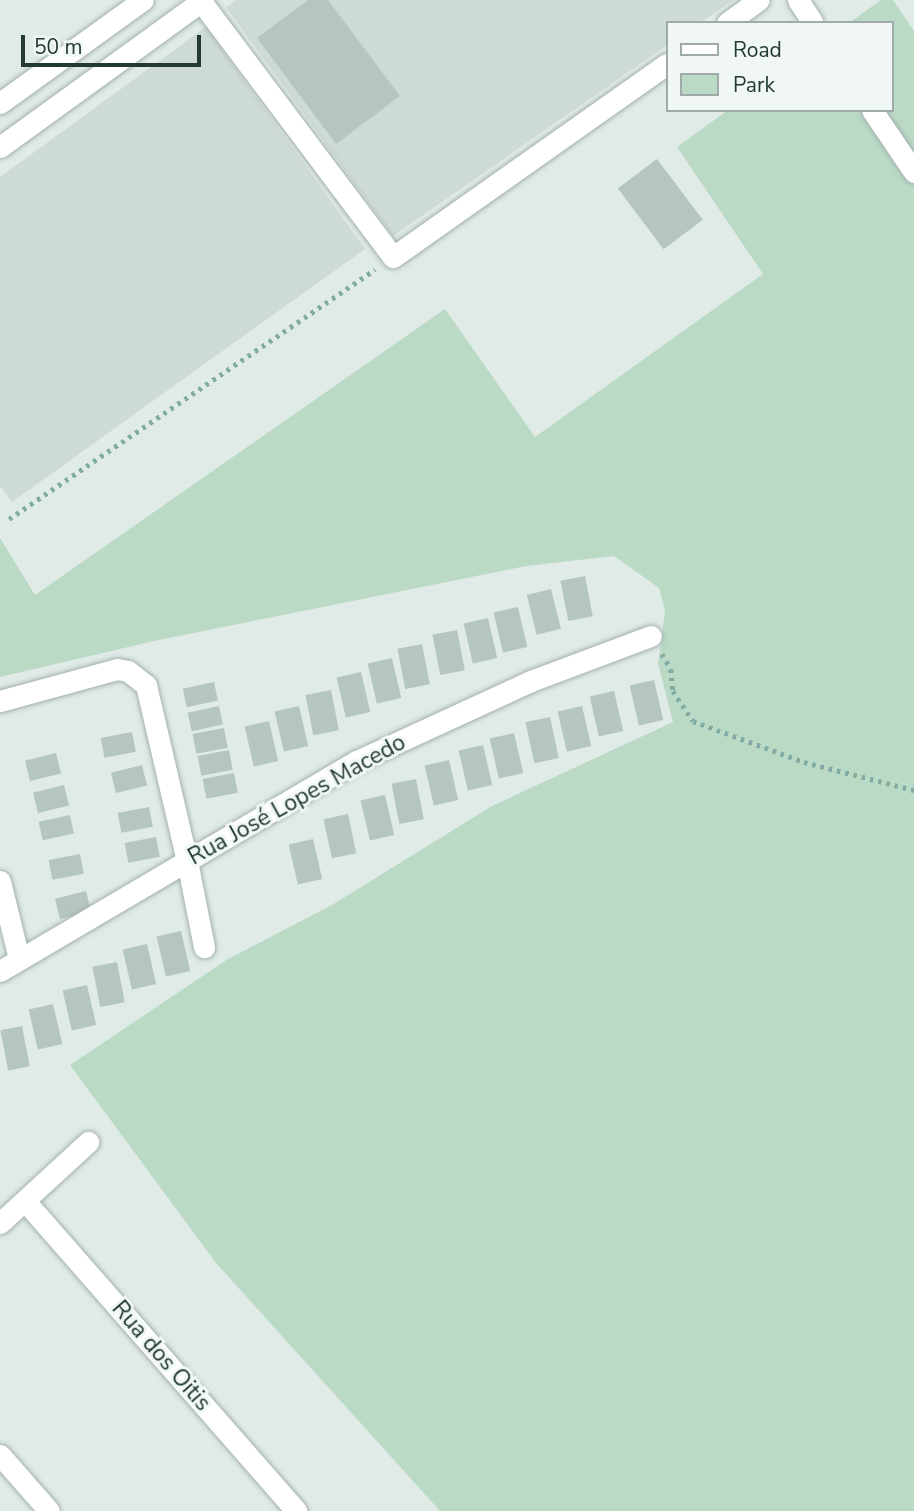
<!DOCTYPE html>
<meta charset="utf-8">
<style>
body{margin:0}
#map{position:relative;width:914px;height:1511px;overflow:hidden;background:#e0eae7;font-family:"Nunito Sans",sans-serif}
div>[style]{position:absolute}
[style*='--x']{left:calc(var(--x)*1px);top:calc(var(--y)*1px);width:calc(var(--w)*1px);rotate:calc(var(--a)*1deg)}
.built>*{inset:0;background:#cedad6}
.green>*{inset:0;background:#badac6}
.building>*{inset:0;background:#b5c5c0;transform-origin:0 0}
.path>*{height:4.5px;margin-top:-2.25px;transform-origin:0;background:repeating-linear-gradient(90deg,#82aca3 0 3.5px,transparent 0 8.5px)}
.roads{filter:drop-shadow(0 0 2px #a3b1ae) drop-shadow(0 0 2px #a3b1ae)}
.minor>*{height:21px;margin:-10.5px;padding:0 10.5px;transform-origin:10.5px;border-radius:10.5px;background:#fff}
.tertiary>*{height:21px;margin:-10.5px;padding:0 10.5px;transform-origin:10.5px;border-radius:10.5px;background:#fff}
span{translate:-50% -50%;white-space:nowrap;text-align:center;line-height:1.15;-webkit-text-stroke:6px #f0f7f4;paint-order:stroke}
.street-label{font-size:23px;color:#223935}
.legend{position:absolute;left:666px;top:21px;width:228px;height:91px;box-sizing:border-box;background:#f0f7f4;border:2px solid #9eaba8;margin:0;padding:9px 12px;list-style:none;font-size:21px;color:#223935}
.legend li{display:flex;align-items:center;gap:14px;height:35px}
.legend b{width:35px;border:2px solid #9eaba8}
.scale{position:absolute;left:21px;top:35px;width:180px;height:32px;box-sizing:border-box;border:4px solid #223935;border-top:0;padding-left:9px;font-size:21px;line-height:24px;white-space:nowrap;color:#223935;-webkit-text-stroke:5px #f0f7f4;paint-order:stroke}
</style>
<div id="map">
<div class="built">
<i style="clip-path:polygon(236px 0,733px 0,700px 23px,667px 23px,667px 45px,393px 236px,226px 7px)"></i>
<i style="clip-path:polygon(206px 27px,365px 249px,12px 502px,0 486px,0 177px)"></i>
</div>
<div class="green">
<i style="clip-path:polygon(881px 0,893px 0,914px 31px,914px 1511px,440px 1511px,216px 1263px,70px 1065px,228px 959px,332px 905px,492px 806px,673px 722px,658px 664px,665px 611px,659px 588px,614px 556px,526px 566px,154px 641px,0 677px,0 538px,35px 595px,445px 309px,535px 437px,763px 274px,677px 147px,728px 110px,891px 110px,891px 23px,849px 23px)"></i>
</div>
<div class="building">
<i style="clip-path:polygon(308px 0,328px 0,400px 96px,336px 144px,257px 38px)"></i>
<i style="left:657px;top:159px;width:76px;height:49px;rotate:53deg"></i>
<i style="left:585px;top:576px;width:41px;height:25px;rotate:79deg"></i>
<i style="left:551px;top:589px;width:41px;height:25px;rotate:76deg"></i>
<i style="left:518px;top:607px;width:41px;height:25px;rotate:77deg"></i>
<i style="left:488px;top:618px;width:41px;height:25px;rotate:77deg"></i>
<i style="left:457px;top:630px;width:41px;height:25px;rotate:79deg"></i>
<i style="left:422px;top:644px;width:41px;height:25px;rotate:79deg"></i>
<i style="left:392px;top:658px;width:41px;height:25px;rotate:77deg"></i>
<i style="left:361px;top:672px;width:41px;height:25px;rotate:77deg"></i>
<i style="left:654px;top:680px;width:41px;height:25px;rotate:77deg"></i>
<i style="left:214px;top:682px;width:19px;height:32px;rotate:78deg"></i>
<i style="left:331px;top:690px;width:41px;height:26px;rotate:79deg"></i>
<i style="left:614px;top:691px;width:41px;height:25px;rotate:77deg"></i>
<i style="left:219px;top:706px;width:19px;height:32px;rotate:78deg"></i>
<i style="left:299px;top:706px;width:41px;height:25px;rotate:77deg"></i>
<i style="left:582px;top:706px;width:41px;height:25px;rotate:77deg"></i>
<i style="left:550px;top:717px;width:42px;height:25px;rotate:78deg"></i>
<i style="left:269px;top:721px;width:41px;height:25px;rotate:77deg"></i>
<i style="left:224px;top:728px;width:20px;height:32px;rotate:79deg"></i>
<i style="left:132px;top:732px;width:20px;height:32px;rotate:79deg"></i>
<i style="left:514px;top:733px;width:41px;height:25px;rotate:77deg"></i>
<i style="left:483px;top:745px;width:41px;height:25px;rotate:77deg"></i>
<i style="left:229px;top:750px;width:20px;height:32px;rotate:79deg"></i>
<i style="left:56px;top:753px;width:21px;height:32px;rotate:76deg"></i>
<i style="left:449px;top:760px;width:41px;height:25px;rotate:77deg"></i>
<i style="left:142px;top:765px;width:21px;height:32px;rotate:76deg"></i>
<i style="left:234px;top:773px;width:20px;height:32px;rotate:79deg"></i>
<i style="left:416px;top:779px;width:41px;height:25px;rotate:79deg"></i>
<i style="left:64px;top:785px;width:21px;height:32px;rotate:76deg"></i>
<i style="left:385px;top:795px;width:41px;height:25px;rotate:77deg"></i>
<i style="left:149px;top:807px;width:20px;height:32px;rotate:79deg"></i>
<i style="left:348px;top:814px;width:40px;height:25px;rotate:78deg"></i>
<i style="left:70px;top:815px;width:19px;height:32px;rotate:78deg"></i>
<i style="left:156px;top:837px;width:20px;height:32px;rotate:79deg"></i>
<i style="left:313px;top:839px;width:41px;height:25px;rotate:77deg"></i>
<i style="left:80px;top:854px;width:20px;height:32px;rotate:79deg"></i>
<i style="left:86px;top:891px;width:21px;height:32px;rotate:76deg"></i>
<i style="left:181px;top:931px;width:41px;height:25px;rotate:77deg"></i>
<i style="left:147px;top:944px;width:41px;height:25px;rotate:77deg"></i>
<i style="left:117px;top:962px;width:41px;height:25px;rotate:79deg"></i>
<i style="left:87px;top:985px;width:41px;height:25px;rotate:77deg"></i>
<i style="left:53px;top:1004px;width:41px;height:25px;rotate:77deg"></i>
<i style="left:22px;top:1026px;width:41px;height:22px;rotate:79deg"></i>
</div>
<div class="path">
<i style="--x:9;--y:519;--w:443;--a:-34.3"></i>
<i style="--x:662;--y:654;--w:17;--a:59"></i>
<i style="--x:671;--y:669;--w:22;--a:85"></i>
<i style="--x:673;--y:691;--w:36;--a:56"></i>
<i style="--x:693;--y:721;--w:118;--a:20.3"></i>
<i style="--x:804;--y:762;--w:114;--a:14.3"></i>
</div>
<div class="roads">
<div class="minor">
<i style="--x:200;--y:0;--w:321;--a:53.1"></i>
<i style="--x:393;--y:257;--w:335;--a:-35.2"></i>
<i style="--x:798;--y:0;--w:27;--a:57"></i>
<i style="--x:727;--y:23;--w:39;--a:-36"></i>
<i style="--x:872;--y:110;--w:75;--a:55.9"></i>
<i style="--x:0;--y:701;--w:121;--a:-15.3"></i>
<i style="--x:117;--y:669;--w:11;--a:10"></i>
<i style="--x:128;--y:671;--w:23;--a:38"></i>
<i style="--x:146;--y:685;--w:181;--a:76.9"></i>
<i style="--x:187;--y:861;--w:88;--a:78.8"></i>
<i style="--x:0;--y:881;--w:80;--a:76.3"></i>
<i style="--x:0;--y:971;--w:414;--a:-30.5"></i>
<i style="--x:357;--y:761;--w:192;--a:-24.7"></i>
<i style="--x:531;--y:681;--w:128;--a:-20.6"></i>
<i style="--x:25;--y:1201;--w:412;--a:48.8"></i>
<i style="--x:0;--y:1223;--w:120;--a:-42.6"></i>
<i style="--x:0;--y:1455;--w:74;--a:48.8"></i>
</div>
<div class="tertiary">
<i style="--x:0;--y:103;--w:176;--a:-35.8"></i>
<i style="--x:0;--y:147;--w:251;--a:-35.9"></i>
</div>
</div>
<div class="street-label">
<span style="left:297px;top:800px;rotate:-29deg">Rua José Lopes Macedo</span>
<span style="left:161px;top:1356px;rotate:49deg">Rua dos Oitis</span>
</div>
<ul class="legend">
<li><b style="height:9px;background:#fff"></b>Road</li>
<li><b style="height:19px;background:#badac6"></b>Park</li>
</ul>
<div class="scale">50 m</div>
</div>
